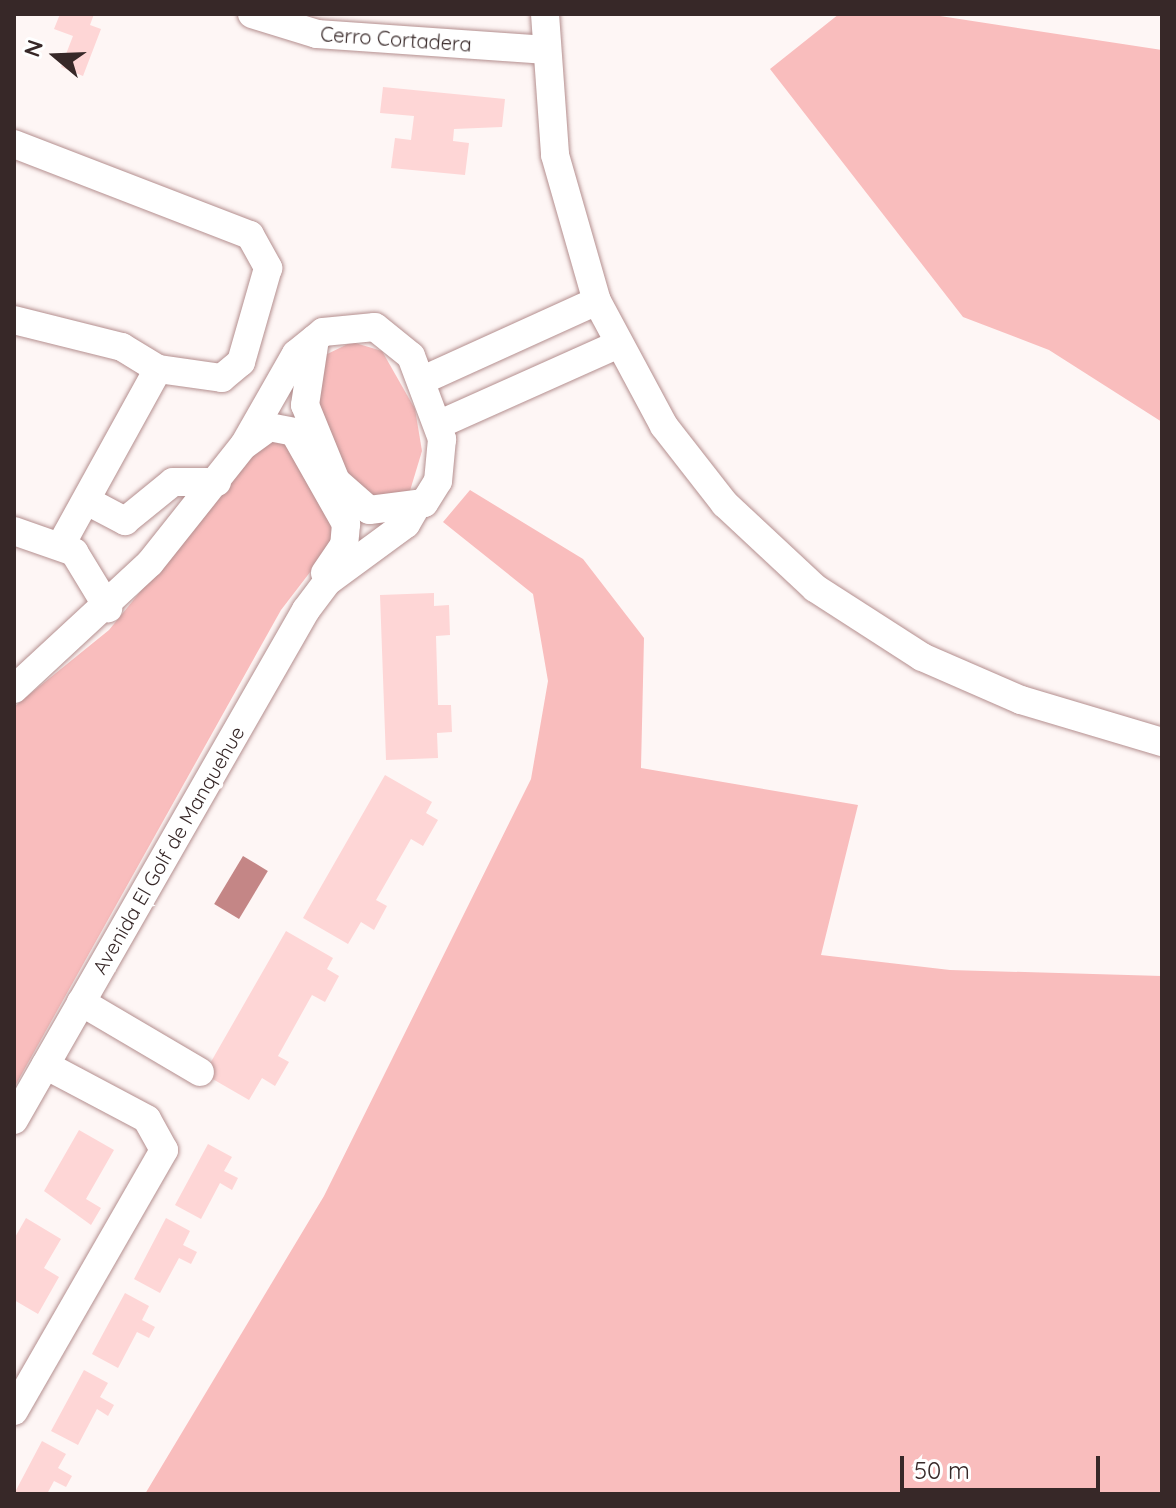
<!DOCTYPE html>
<style>
body{margin:0}
#map{position:relative;width:1176px;height:1508px;overflow:hidden;background:#fef6f5;font-family:Quicksand,sans-serif}
div>[style]{position:absolute}
[style*='--x']{left:calc(var(--x)*1px);top:calc(var(--y)*1px);width:calc(var(--w)*1px);rotate:calc(var(--a)*1deg)}
.green>*{inset:0;background:#f9bdbd}
.water>*{inset:0;background:#c48686;transform-origin:0 0}
.building>*{inset:0;background:#fed6d6}
.roads{filter:drop-shadow(0 0 2px #b48f8f) drop-shadow(0 0 2px #b48f8f)}
.minor>*{height:28px;margin:-14px;padding:0 14px;transform-origin:14px;border-radius:14px;background:#fff}
span{translate:-50% -50%;white-space:nowrap;text-align:center;line-height:1.15;-webkit-text-stroke:8px #fff;paint-order:stroke}
.street-label{font-size:20px;color:#372828}
.frame{position:absolute;inset:0;border:16px solid #372828;pointer-events:none}
.north{position:absolute;left:16px;top:16px;width:80px;height:80px;-webkit-text-stroke:6px #fff;paint-order:stroke;rotate:289deg;font-size:22px;font-weight:700;line-height:32px;text-align:center;color:#372828}
.north::after{content:'';display:block;margin:auto;width:28px;height:36px;background:#372828;clip-path:polygon(50% 0,100% 100%,50% 72%,0 100%)}
.scale{position:absolute;left:900px;top:1456px;width:200px;height:36px;box-sizing:border-box;border:4px solid #372828;border-top:0;padding-left:10px;font-size:24px;line-height:28px;white-space:nowrap;color:#372828;-webkit-text-stroke:6px #fff;paint-order:stroke}
</style>
<div id="map">
<div class="green">
<i style="clip-path:polygon(839px 14px,927px 14px,1162px 50px,1162px 422px,1049px 350px,963px 317px,770px 69px)"></i>
<i style="clip-path:polygon(352px 342px,382px 351px,415px 409px,422px 451px,409px 494px,362px 497px,317px 420px,319px 358px)"></i>
<i style="clip-path:polygon(270px 433px,284px 435px,334px 524px,334px 541px,281px 610px,14px 1088px,14px 707px,109px 630px)"></i>
<i style="clip-path:polygon(470px 490px,583px 559px,644px 638px,641px 768px,858px 805px,821px 955px,950px 970px,1162px 976px,1162px 1494px,145px 1494px,324px 1196px,531px 779px,548px 681px,533px 594px,443px 522px)"></i>
</div>
<div class="water">
<i style="left:243px;top:856px;width:29px;height:56px;rotate:31deg"></i>
</div>
<div class="building">
<i style="clip-path:polygon(60px 14px,94px 14px,90px 25px,101px 29px,83px 76px,61px 67px,73px 36px,54px 29px)"></i>
<i style="clip-path:polygon(383px 87px,505px 99px,502px 127px,454px 129px,453px 141px,469px 143px,465px 175px,391px 168px,395px 138px,411px 140px,414px 116px,380px 113px)"></i>
<i style="clip-path:polygon(434px 593px,434px 606px,449px 605px,450px 635px,436px 636px,438px 705px,451px 705px,452px 732px,437px 733px,438px 758px,386px 760px,380px 595px)"></i>
<i style="clip-path:polygon(385px 775px,432px 802px,426px 813px,438px 820px,423px 846px,411px 839px,376px 900px,387px 906px,374px 930px,361px 922px,348px 944px,303px 918px)"></i>
<i style="clip-path:polygon(286px 931px,333px 958px,327px 969px,339px 976px,325px 1002px,312px 995px,278px 1056px,289px 1062px,275px 1086px,262px 1078px,249px 1100px,204px 1074px)"></i>
<i style="clip-path:polygon(79px 1130px,114px 1150px,86px 1199px,101px 1208px,91px 1225px,44px 1191px)"></i>
<i style="clip-path:polygon(208px 1144px,232px 1157px,224px 1171px,238px 1178px,232px 1190px,220px 1183px,201px 1219px,175px 1205px)"></i>
<i style="clip-path:polygon(26px 1218px,61px 1239px,44px 1268px,59px 1277px,38px 1314px,14px 1300px,14px 1239px)"></i>
<i style="clip-path:polygon(166px 1218px,190px 1231px,183px 1245px,197px 1252px,191px 1264px,179px 1258px,160px 1293px,134px 1279px)"></i>
<i style="clip-path:polygon(125px 1293px,149px 1306px,142px 1320px,155px 1327px,149px 1338px,137px 1332px,118px 1368px,92px 1354px)"></i>
<i style="clip-path:polygon(84px 1370px,108px 1383px,100px 1397px,114px 1405px,108px 1416px,97px 1409px,78px 1445px,51px 1431px)"></i>
<i style="clip-path:polygon(42px 1441px,66px 1454px,58px 1468px,72px 1476px,66px 1487px,54px 1481px,47px 1494px,14px 1494px)"></i>
</div>
<div class="roads">
<div class="minor">
<i style="--x:252;--y:14;--w:68;--a:17.1"></i>
<i style="--x:317;--y:34;--w:227;--a:4"></i>
<i style="--x:545;--y:14;--w:141;--a:85.9"></i>
<i style="--x:555;--y:155;--w:152;--a:74"></i>
<i style="--x:597;--y:301;--w:142;--a:61.8"></i>
<i style="--x:664;--y:426;--w:99;--a:52"></i>
<i style="--x:725;--y:504;--w:123;--a:43"></i>
<i style="--x:815;--y:588;--w:127;--a:32.8"></i>
<i style="--x:922;--y:657;--w:108;--a:23.5"></i>
<i style="--x:1021;--y:700;--w:147;--a:16.6"></i>
<i style="--x:14;--y:144;--w:253;--a:21.1"></i>
<i style="--x:250;--y:235;--w:38;--a:61"></i>
<i style="--x:268;--y:268;--w:98;--a:106"></i>
<i style="--x:241;--y:362;--w:25;--a:140"></i>
<i style="--x:222;--y:378;--w:65;--a:-172"></i>
<i style="--x:158;--y:369;--w:42;--a:-148.6"></i>
<i style="--x:122;--y:347;--w:111;--a:-166"></i>
<i style="--x:423;--y:380;--w:191;--a:-24.4"></i>
<i style="--x:440;--y:424;--w:194;--a:-24.1"></i>
<i style="--x:246;--y:444;--w:29;--a:-36"></i>
<i style="--x:269;--y:427;--w:25;--a:11"></i>
<i style="--x:294;--y:432;--w:106;--a:60.5"></i>
<i style="--x:346;--y:524;--w:21;--a:95"></i>
<i style="--x:344;--y:545;--w:34;--a:124"></i>
<i style="--x:89;--y:502;--w:41;--a:27.8"></i>
<i style="--x:125;--y:521;--w:62;--a:-39.1"></i>
<i style="--x:173;--y:482;--w:44;--a:0"></i>
<i style="--x:14;--y:531;--w:64;--a:19.3"></i>
<i style="--x:74;--y:552;--w:66;--a:58.7"></i>
<i style="--x:62;--y:543;--w:199;--a:-61.1"></i>
<i style="--x:14;--y:689;--w:185;--a:-42.8"></i>
<i style="--x:150;--y:563;--w:151;--a:-51.5"></i>
<i style="--x:244;--y:445;--w:105;--a:-60.3"></i>
<i style="--x:296;--y:354;--w:35;--a:-39"></i>
<i style="--x:323;--y:332;--w:52;--a:-5.5"></i>
<i style="--x:375;--y:327;--w:46;--a:38.9"></i>
<i style="--x:411;--y:356;--w:89;--a:69.5"></i>
<i style="--x:442;--y:439;--w:42;--a:95.4"></i>
<i style="--x:438;--y:481;--w:26;--a:122"></i>
<i style="--x:424;--y:503;--w:55;--a:172.7"></i>
<i style="--x:369;--y:510;--w:44;--a:-138.7"></i>
<i style="--x:336;--y:481;--w:82;--a:-112.2"></i>
<i style="--x:305;--y:405;--w:67;--a:-81.4"></i>
<i style="--x:81;--y:1002;--w:138;--a:30.5"></i>
<i style="--x:14;--y:1120;--w:588;--a:-60.21"></i>
<i style="--x:306;--y:610;--w:35;--a:-53"></i>
<i style="--x:327;--y:582;--w:98;--a:-36.3"></i>
<i style="--x:406;--y:524;--w:16;--a:-60"></i>
<i style="--x:14;--y:1411;--w:301;--a:-60.1"></i>
<i style="--x:164;--y:1150;--w:35;--a:-119"></i>
<i style="--x:147;--y:1119;--w:115;--a:-152.1"></i>
</div>
</div>
<div class="street-label">
<span style="left:396px;top:39px;rotate:4deg">Cerro Cortadera</span>
<span style="left:168px;top:850px;rotate:-60deg">Avenida El Golf de Manquehue</span>
</div>
<div class="frame"></div>
<div class="north">N</div>
<div class="scale">50 m</div>
</div>
